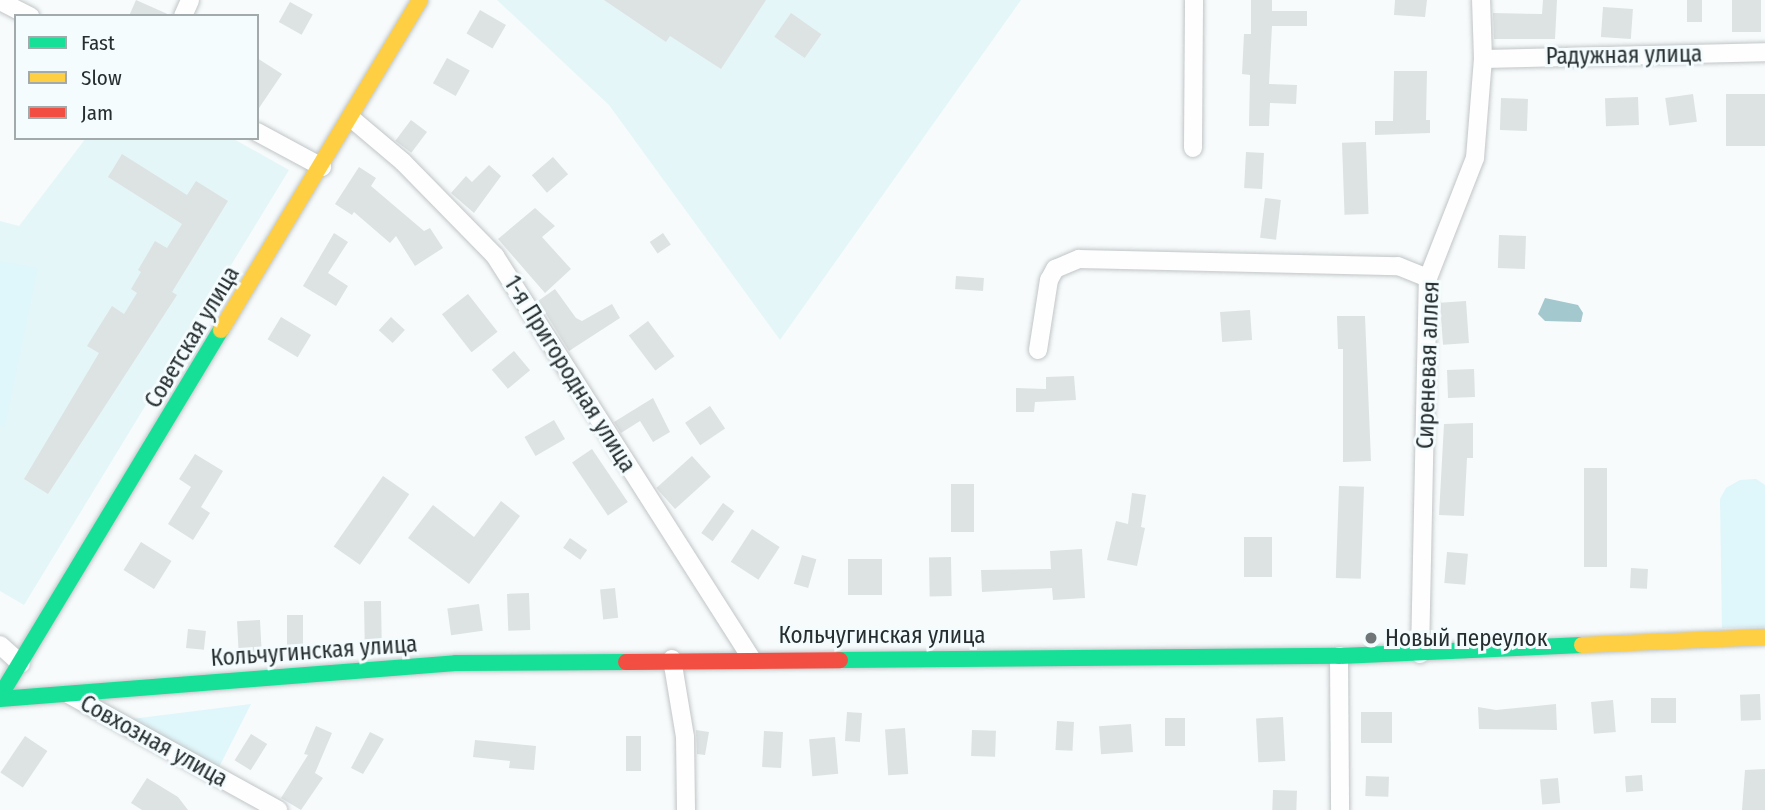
<!DOCTYPE html>
<meta charset="utf-8">
<style>
body{margin:0}
#map{position:relative;width:1765px;height:810px;overflow:hidden;background:#f7fbfc;font-family:"Fira Sans Condensed",sans-serif}
div>[style]{position:absolute}
[style*='--x']{left:calc(var(--x)*1px);top:calc(var(--y)*1px);width:calc(var(--w)*1px);rotate:calc(var(--a)*1deg)}
.built>*{inset:0;background:#e5f6f9}
.green>*{inset:0;background:#dff6fa}
.water>*{inset:0;background:#a3c8ce}
.building>*{inset:0;background:#dde2e3;transform-origin:0 0}
.roads{filter:drop-shadow(0 0 2px #c1c5c6) drop-shadow(0 0 2px #c1c5c6)}
.street>*{height:18px;margin:-9px;padding:0 9px;transform-origin:9px;border-radius:9px;background:#fefeff}
.fast>*{height:16px;margin:-8px;padding:0 8px;transform-origin:8px;border-radius:8px;background:#16e098}
.slow>*{height:16px;margin:-8px;padding:0 8px;transform-origin:8px;border-radius:8px;background:#ffcf43}
.jam>*{height:16px;margin:-8px;padding:0 8px;transform-origin:8px;border-radius:8px;background:#f24e42}
.dots>*{width:19px;height:19px;translate:-50% -50%;box-sizing:border-box;border:4px solid #f5fcfe;border-radius:50%}
span{translate:-50% -50%;white-space:nowrap;text-align:center;line-height:1.15;-webkit-text-stroke:6px #f5fcfe;paint-order:stroke}
.street-label{font-size:23px;color:#272e30}
.poi-label{font-size:23px;color:#272e30}
.left{translate:0 -50%;text-align:left}
.legend{position:absolute;left:14px;top:14px;width:245px;height:126px;box-sizing:border-box;background:#f5fcfe;border:2px solid #a3aaac;margin:0;padding:9px 12px;list-style:none;font-size:21px;color:#272e30}
.legend li{display:flex;align-items:center;gap:14px;height:35px}
.legend b{width:35px;border:2px solid #a3aaac}
</style>
<div id="map">
<div class="built">
<i style="clip-path:polygon(497px 0,1021px 0,780px 340px,609px 105px)"></i>
<i style="clip-path:polygon(86px 138px,232px 138px,289px 170px,24px 605px,0 591px,0 221px,19px 226px)"></i>
</div>
<div class="green">
<i style="clip-path:polygon(0 261px,38px 268px,5px 427px,0 426px)"></i>
<i style="clip-path:polygon(1756px 479px,1765px 485px,1765px 627px,1722px 628px,1720px 499px,1726px 488px,1740px 480px)"></i>
<i style="clip-path:polygon(251px 704px,218px 769px,124px 720px)"></i>
</div>
<div class="water">
<i style="clip-path:polygon(1545px 298px,1578px 305px,1583px 313px,1581px 322px,1545px 321px,1538px 314px)"></i>
</div>
<div class="building">
<i style="clip-path:polygon(136px 0,172px 16px,129px 16px)"></i>
<i style="clip-path:polygon(604px 0,766px 0,721px 69px,670px 36px,666px 42px)"></i>
<i style="clip-path:polygon(1251px 0,1272px 0,1272px 11px,1307px 11px,1307px 26px,1272px 26px,1269px 84px,1297px 85px,1296px 104px,1270px 103px,1269px 126px,1249px 126px,1250px 75px,1242px 74px,1244px 34px,1251px 34px)"></i>
<i style="clip-path:polygon(1395px 0,1427px 0,1425px 17px,1394px 15px)"></i>
<i style="clip-path:polygon(1543px 0,1557px 0,1555px 39px,1494px 39px,1493px 13px,1542px 14px)"></i>
<i style="left:1687px;top:0;width:15px;height:22px"></i>
<i style="left:1732px;top:0;width:29px;height:32px"></i>
<i style="left:290px;top:2px;width:26px;height:23px;rotate:29deg"></i>
<i style="left:1603px;top:7px;width:30px;height:30px;rotate:4deg"></i>
<i style="left:480px;top:10px;width:30px;height:27px;rotate:30deg"></i>
<i style="left:791px;top:13px;width:37px;height:29px;rotate:35deg"></i>
<i style="clip-path:polygon(257px 58px,282px 74px,257px 111px)"></i>
<i style="left:447px;top:58px;width:26px;height:29px;rotate:29deg"></i>
<i style="clip-path:polygon(1394px 71px,1427px 71px,1426px 120px,1430px 120px,1430px 133px,1375px 135px,1375px 121px,1393px 121px)"></i>
<i style="left:1693px;top:94px;width:28px;height:28px;rotate:82deg"></i>
<i style="left:1765px;top:94px;width:52px;height:39px;rotate:90deg"></i>
<i style="left:1638px;top:97px;width:28px;height:33px;rotate:88deg"></i>
<i style="left:1501px;top:98px;width:27px;height:32px;rotate:2deg"></i>
<i style="left:411px;top:120px;width:20px;height:26px;rotate:37deg"></i>
<i style="left:1366px;top:142px;width:72px;height:24px;rotate:88deg"></i>
<i style="left:1246px;top:152px;width:18px;height:36px;rotate:3deg"></i>
<i style="clip-path:polygon(122px 154px,187px 195px,196px 181px,228px 201px,172px 292px,177px 295px,48px 494px,24px 479px,99px 353px,87px 346px,112px 306px,124px 314px,137px 293px,131px 289px,141px 272px,138px 270px,155px 241px,167px 248px,182px 224px,108px 177px)"></i>
<i style="left:553px;top:157px;width:23px;height:28px;rotate:49deg"></i>
<i style="clip-path:polygon(489px 165px,501px 176px,474px 213px,451px 193px,466px 176px,472px 182px)"></i>
<i style="clip-path:polygon(359px 167px,376px 178px,371px 186px,424px 231px,430px 228px,443px 248px,415px 266px,396px 236px,390px 243px,354px 212px,352px 215px,335px 204px)"></i>
<i style="left:1265px;top:198px;width:16px;height:40px;rotate:7deg"></i>
<i style="clip-path:polygon(535px 208px,555px 226px,542px 237px,571px 269px,545px 293px,498px 239px)"></i>
<i style="clip-path:polygon(334px 233px,348px 242px,328px 273px,348px 286px,336px 306px,303px 286px)"></i>
<i style="left:663px;top:233px;width:14px;height:16px;rotate:56deg"></i>
<i style="left:1499px;top:235px;width:27px;height:33px;rotate:2deg"></i>
<i style="left:956px;top:276px;width:28px;height:13px;rotate:4deg"></i>
<i style="clip-path:polygon(555px 289px,576px 318px,582px 321px,612px 304px,620px 318px,569px 351px,538px 301px)"></i>
<i style="left:468px;top:294px;width:48px;height:33px;rotate:52deg"></i>
<i style="left:1466px;top:301px;width:42px;height:26px;rotate:86deg"></i>
<i style="left:1250px;top:310px;width:30px;height:30px;rotate:86deg"></i>
<i style="clip-path:polygon(1337px 316px,1365px 316px,1371px 461px,1343px 462px,1343px 349px,1338px 349px)"></i>
<i style="left:281px;top:317px;width:35px;height:26px;rotate:31deg"></i>
<i style="left:391px;top:317px;width:19px;height:18px;rotate:43deg"></i>
<i style="left:648px;top:321px;width:44px;height:24px;rotate:53deg"></i>
<i style="left:514px;top:351px;width:25px;height:29px;rotate:50deg"></i>
<i style="left:1474px;top:369px;width:28px;height:27px;rotate:88deg"></i>
<i style="clip-path:polygon(1074px 376px,1076px 400px,1035px 402px,1034px 412px,1016px 412px,1016px 388px,1046px 389px,1046px 377px)"></i>
<i style="clip-path:polygon(653px 398px,670px 432px,653px 442px,640px 421px,621px 433px,614px 422px)"></i>
<i style="left:710px;top:406px;width:27px;height:30px;rotate:56deg"></i>
<i style="left:554px;top:420px;width:22px;height:34px;rotate:60deg"></i>
<i style="clip-path:polygon(1473px 423px,1473px 458px,1467px 458px,1464px 516px,1439px 515px,1444px 424px)"></i>
<i style="left:592px;top:449px;width:64px;height:24px;rotate:56deg"></i>
<i style="clip-path:polygon(195px 454px,223px 471px,201px 507px,210px 513px,193px 540px,168px 524px,191px 487px,179px 479px)"></i>
<i style="left:692px;top:456px;width:28px;height:48px;rotate:48deg"></i>
<i style="left:1584px;top:468px;width:23px;height:99px"></i>
<i style="left:383px;top:476px;width:32px;height:86px;rotate:35deg"></i>
<i style="left:951px;top:484px;width:23px;height:48px"></i>
<i style="left:1339px;top:486px;width:25px;height:92px;rotate:2deg"></i>
<i style="clip-path:polygon(1132px 493px,1146px 495px,1141px 527px,1145px 528px,1137px 566px,1107px 560px,1116px 521px,1128px 524px)"></i>
<i style="clip-path:polygon(501px 501px,520px 516px,469px 584px,408px 538px,433px 505px,474px 537px)"></i>
<i style="left:723px;top:503px;width:14px;height:37px;rotate:36deg"></i>
<i style="left:752px;top:529px;width:33px;height:39px;rotate:33deg"></i>
<i style="left:1244px;top:537px;width:28px;height:40px"></i>
<i style="left:570px;top:538px;width:21px;height:12px;rotate:35deg"></i>
<i style="left:141px;top:542px;width:36px;height:33px;rotate:32deg"></i>
<i style="clip-path:polygon(1082px 549px,1085px 598px,1053px 600px,1052px 588px,982px 592px,981px 570px,1051px 569px,1050px 551px)"></i>
<i style="left:1447px;top:552px;width:21px;height:31px;rotate:5deg"></i>
<i style="left:802px;top:555px;width:15px;height:30px;rotate:16deg"></i>
<i style="left:951px;top:557px;width:39px;height:22px;rotate:89deg"></i>
<i style="left:848px;top:559px;width:34px;height:36px"></i>
<i style="left:1631px;top:568px;width:17px;height:20px;rotate:3deg"></i>
<i style="left:615px;top:588px;width:30px;height:15px;rotate:84deg"></i>
<i style="left:529px;top:593px;width:37px;height:22px;rotate:88deg"></i>
<i style="left:381px;top:601px;width:39px;height:17px;rotate:89deg"></i>
<i style="left:479px;top:604px;width:27px;height:32px;rotate:82deg"></i>
<i style="left:287px;top:615px;width:16px;height:32px"></i>
<i style="left:260px;top:620px;width:33px;height:23px;rotate:87deg"></i>
<i style="left:188px;top:629px;width:18px;height:19px;rotate:6deg"></i>
<i style="left:1760px;top:694px;width:26px;height:20px;rotate:88deg"></i>
<i style="left:1651px;top:698px;width:25px;height:25px"></i>
<i style="left:1613px;top:700px;width:32px;height:22px;rotate:85deg"></i>
<i style="clip-path:polygon(1556px 704px,1557px 730px,1479px 729px,1478px 707px,1496px 710px)"></i>
<i style="left:847px;top:712px;width:15px;height:29px;rotate:4deg"></i>
<i style="left:1361px;top:712px;width:31px;height:31px"></i>
<i style="left:1283px;top:717px;width:44px;height:27px;rotate:87deg"></i>
<i style="left:1165px;top:718px;width:20px;height:28px"></i>
<i style="left:1057px;top:721px;width:17px;height:29px;rotate:3deg"></i>
<i style="left:1131px;top:724px;width:28px;height:32px;rotate:86deg"></i>
<i style="clip-path:polygon(316px 726px,332px 733px,315px 773px,323px 778px,301px 810px,281px 798px,308px 755px,304px 754px)"></i>
<i style="left:905px;top:728px;width:46px;height:20px;rotate:86deg"></i>
<i style="clip-path:polygon(696px 730px,709px 732px,705px 755px,697px 754px)"></i>
<i style="left:972px;top:730px;width:24px;height:26px;rotate:2deg"></i>
<i style="left:764px;top:731px;width:19px;height:36px;rotate:3deg"></i>
<i style="clip-path:polygon(370px 732px,384px 739px,363px 774px,351px 768px)"></i>
<i style="left:251px;top:734px;width:19px;height:31px;rotate:32deg"></i>
<i style="left:25px;top:736px;width:27px;height:44px;rotate:34deg"></i>
<i style="left:626px;top:736px;width:15px;height:35px"></i>
<i style="left:835px;top:737px;width:37px;height:26px;rotate:85deg"></i>
<i style="clip-path:polygon(475px 740px,536px 746px,534px 770px,509px 768px,510px 761px,473px 757px)"></i>
<i style="clip-path:polygon(1765px 769px,1765px 810px,1742px 810px,1745px 770px)"></i>
<i style="left:1642px;top:775px;width:16px;height:17px;rotate:86deg"></i>
<i style="left:1366px;top:776px;width:23px;height:20px;rotate:2deg"></i>
<i style="clip-path:polygon(147px 778px,178px 797px,188px 810px,142px 810px,131px 803px)"></i>
<i style="left:1558px;top:778px;width:25px;height:18px;rotate:85deg"></i>
<i style="left:1273px;top:790px;width:24px;height:20px;rotate:2deg"></i>
</div>
<div class="roads">
<div class="street">
<i style="--x:0;--y:1;--w:34;--a:27"></i>
<i style="--x:183;--y:16;--w:17;--a:-66"></i>
<i style="--x:1483;--y:59;--w:282;--a:-1.4"></i>
<i style="--x:351;--y:118;--w:68;--a:40.2"></i>
<i style="--x:403;--y:162;--w:132;--a:45.6"></i>
<i style="--x:495;--y:256;--w:478;--a:57.5"></i>
<i style="--x:257;--y:132;--w:74;--a:28.3"></i>
<i style="--x:1193;--y:148;--w:148;--a:-89.6"></i>
<i style="--x:1038;--y:350;--w:71;--a:-81.1"></i>
<i style="--x:1049;--y:280;--w:13;--a:-61"></i>
<i style="--x:1055;--y:269;--w:26;--a:-23"></i>
<i style="--x:1079;--y:259;--w:319;--a:1.3"></i>
<i style="--x:1398;--y:266;--w:32;--a:22"></i>
<i style="--x:0;--y:645;--w:28;--a:42"></i>
<i style="--x:1420;--y:654;--w:376;--a:-88.8"></i>
<i style="--x:1428;--y:278;--w:129;--a:-68.6"></i>
<i style="--x:1475;--y:158;--w:99;--a:-85.4"></i>
<i style="--x:1483;--y:59;--w:59;--a:-91.9"></i>
<i style="--x:1339;--y:656;--w:154;--a:89.6"></i>
<i style="--x:672;--y:659;--w:79;--a:80.5"></i>
<i style="--x:685;--y:737;--w:73;--a:89.2"></i>
<i style="--x:70;--y:695;--w:238;--a:28.9"></i>
</div>
<div class="fast">
<i style="--x:840;--y:660;--w:499;--a:-0.5"></i>
<i style="--x:1339;--y:656;--w:243;--a:-2.6"></i>
<i style="--x:0;--y:696;--w:428;--a:-58.9"></i>
<i style="--x:0;--y:699;--w:457;--a:-4.5"></i>
<i style="--x:456;--y:663;--w:170;--a:-0.3"></i>
</div>
<div class="slow">
<i style="--x:221;--y:330;--w:385;--a:-58.9"></i>
<i style="--x:1582;--y:645;--w:183;--a:-2.5"></i>
</div>
<div class="jam">
<i style="--x:626;--y:662;--w:214;--a:-0.5"></i>
</div>
</div>
<div class="dots">
<i style="left:1371px;top:638px;background:#707677"></i>
</div>
<div class="street-label">
<span style="left:1624px;top:55px;rotate:-1deg">Радужная улица</span>
<span style="left:192px;top:337px;rotate:-59deg">Советская улица</span>
<span style="left:1428px;top:365px;rotate:-88deg">Сиреневая аллея</span>
<span style="left:570px;top:374px;rotate:58deg">1-я Пригородная улица</span>
<span style="left:882px;top:635px">Кольчугинская улица</span>
<span style="left:314px;top:651px;rotate:-4deg">Кольчугинская улица</span>
<span style="left:154px;top:741px;rotate:29deg">Совхозная улица</span>
</div>
<div class="poi-label">
<span class="left" style="left:1385px;top:638px">Новый переулок</span>
</div>
<ul class="legend">
<li><b style="height:9px;background:#16e098"></b>Fast</li>
<li><b style="height:9px;background:#ffcf43"></b>Slow</li>
<li><b style="height:9px;background:#f24e42"></b>Jam</li>
</ul>
</div>
